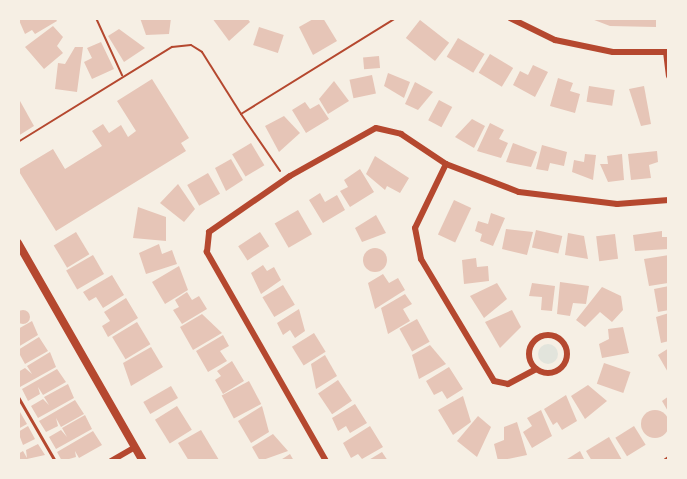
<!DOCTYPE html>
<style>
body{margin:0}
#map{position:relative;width:687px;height:479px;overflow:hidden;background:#f6efe4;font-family:Poppins,sans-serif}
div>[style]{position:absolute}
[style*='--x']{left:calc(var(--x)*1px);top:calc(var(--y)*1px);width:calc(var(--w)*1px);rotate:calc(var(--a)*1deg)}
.green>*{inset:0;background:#e2e4dc}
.round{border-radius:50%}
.building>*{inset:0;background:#e6c5b7;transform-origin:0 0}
.path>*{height:2px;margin:-1px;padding:0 1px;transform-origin:1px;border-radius:1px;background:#b5482f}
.service>*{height:3px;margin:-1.5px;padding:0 1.5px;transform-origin:1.5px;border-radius:1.5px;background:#b5482f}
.minor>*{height:6px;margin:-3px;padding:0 3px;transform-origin:3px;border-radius:3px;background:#b5482f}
.minor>.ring{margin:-3px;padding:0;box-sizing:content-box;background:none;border:6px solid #b5482f;border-radius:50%}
.tertiary>*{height:8px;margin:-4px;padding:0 4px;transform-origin:4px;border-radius:4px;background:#b5482f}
span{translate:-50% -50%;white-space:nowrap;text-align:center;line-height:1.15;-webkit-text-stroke:6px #f6efe4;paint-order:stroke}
.frame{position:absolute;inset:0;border:20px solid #f6efe4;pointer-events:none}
</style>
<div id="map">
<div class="green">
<i class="round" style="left:538px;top:344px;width:20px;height:20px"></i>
</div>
<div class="building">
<i style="clip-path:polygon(18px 18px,55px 18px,57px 21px,35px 34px,32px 30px,25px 34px)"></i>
<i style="clip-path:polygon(140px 18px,171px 18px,169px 34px,146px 35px)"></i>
<i style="clip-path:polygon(212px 18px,247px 18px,250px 22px,229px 41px)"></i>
<i style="clip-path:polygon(315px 18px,323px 18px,337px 41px,313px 55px,299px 27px)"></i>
<i style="clip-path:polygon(589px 18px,656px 18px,656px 27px,610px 26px)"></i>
<i style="left:420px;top:20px;width:37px;height:23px;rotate:38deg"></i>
<i style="clip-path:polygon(53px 26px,63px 37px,57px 46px,63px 53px,44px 69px,25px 47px)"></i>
<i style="left:259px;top:27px;width:26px;height:19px;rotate:18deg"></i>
<i style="clip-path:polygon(119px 29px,145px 48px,124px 62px,108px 36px)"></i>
<i style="left:458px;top:38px;width:31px;height:22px;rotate:31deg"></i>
<i style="clip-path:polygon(101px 42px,114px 69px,92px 79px,84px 62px,92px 58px,87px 48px)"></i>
<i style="clip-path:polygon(75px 47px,83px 47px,77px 92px,55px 89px,58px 63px,65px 64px)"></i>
<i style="left:490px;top:54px;width:27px;height:22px;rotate:31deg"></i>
<i style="left:379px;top:56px;width:12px;height:16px;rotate:85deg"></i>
<i style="clip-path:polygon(533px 65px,548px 72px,535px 97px,513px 85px,520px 71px,528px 75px)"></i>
<i style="clip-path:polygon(388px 73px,410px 82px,404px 98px,384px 86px)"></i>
<i style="left:372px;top:75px;width:19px;height:23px;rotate:78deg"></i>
<i style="clip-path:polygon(558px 78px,573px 83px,570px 91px,580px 94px,575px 113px,550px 106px)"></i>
<i style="clip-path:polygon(152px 79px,189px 138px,181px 143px,186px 151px,56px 231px,18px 170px,53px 149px,65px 169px,102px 146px,92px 131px,103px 124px,109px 133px,121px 125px,128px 137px,136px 131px,117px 101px)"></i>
<i style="clip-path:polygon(334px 81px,349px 101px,328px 114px,319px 99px)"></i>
<i style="clip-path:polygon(415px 82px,433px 92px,418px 110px,405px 104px)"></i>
<i style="left:589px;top:86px;width:26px;height:16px;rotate:9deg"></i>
<i style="clip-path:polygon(644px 86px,651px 124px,641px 126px,629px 89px)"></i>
<i style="left:439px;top:100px;width:15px;height:23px;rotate:28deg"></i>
<i style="clip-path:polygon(20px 101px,34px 126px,18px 136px,18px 102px)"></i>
<i style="clip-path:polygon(305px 102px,310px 109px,319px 104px,329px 119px,306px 133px,292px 110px)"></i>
<i style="clip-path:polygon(284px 116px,300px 133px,279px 152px,265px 126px)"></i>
<i style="clip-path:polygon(472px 119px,485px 126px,474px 148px,455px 137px)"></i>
<i style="clip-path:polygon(490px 123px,504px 130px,499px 139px,508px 143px,501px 158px,477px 151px)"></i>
<i style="left:251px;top:143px;width:26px;height:22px;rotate:59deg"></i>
<i style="clip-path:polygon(513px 143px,537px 152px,531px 167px,506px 162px)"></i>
<i style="clip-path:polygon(542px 145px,567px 152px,564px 166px,550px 163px,548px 171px,536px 169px)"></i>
<i style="clip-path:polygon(657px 151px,658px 162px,649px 165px,651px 178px,631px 180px,628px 154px)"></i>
<i style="clip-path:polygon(585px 154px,596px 155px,593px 180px,572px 172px,574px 160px,584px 162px)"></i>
<i style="clip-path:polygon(622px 154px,624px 180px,608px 182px,600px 164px,608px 164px,607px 156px)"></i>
<i style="clip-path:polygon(375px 156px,409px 178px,400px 193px,387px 186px,385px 190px,366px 174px)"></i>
<i style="clip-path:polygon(231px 159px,243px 180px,226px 191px,215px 168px)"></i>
<i style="clip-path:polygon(360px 169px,374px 192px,350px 207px,340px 191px,348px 187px,344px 180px)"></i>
<i style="left:208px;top:173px;width:24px;height:24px;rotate:60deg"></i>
<i style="clip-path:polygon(178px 184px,195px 209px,184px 222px,160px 203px)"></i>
<i style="clip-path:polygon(320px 193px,325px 202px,337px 195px,345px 210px,323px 223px,309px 200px)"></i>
<i style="left:454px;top:200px;width:19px;height:38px;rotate:25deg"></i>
<i style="clip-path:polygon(138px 207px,166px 217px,166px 241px,133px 238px)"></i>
<i style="left:298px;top:210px;width:28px;height:27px;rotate:60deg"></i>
<i style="clip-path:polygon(491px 213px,505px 218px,493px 246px,480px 241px,482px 234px,475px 231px,478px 221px,488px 224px)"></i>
<i style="clip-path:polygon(376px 215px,386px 233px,362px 242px,355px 228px)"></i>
<i style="clip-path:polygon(506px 229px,533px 232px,527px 255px,502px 249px)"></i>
<i style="left:536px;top:230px;width:27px;height:18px;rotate:13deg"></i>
<i style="clip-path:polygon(662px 231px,662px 237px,669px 237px,669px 249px,635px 251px,633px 235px)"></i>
<i style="left:76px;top:232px;width:26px;height:26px;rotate:59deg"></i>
<i style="left:260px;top:232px;width:17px;height:26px;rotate:57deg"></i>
<i style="clip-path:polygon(568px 233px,584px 236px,588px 259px,565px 255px)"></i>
<i style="left:615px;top:234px;width:25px;height:19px;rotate:83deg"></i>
<i style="clip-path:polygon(159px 244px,162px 254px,172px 250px,177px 264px,146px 274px,139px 253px)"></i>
<i class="round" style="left:363px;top:248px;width:24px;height:24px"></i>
<i style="left:93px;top:255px;width:22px;height:31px;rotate:60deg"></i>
<i style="clip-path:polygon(669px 255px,668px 283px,649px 286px,644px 259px)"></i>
<i style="clip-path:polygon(476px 258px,477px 267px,488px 266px,489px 281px,464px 284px,462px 260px)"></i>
<i style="clip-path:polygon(263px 265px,267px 271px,274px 267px,281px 280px,261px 294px,251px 273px)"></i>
<i style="clip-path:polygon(179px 266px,188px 290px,165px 304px,152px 282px)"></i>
<i style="clip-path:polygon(383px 274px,389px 283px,398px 278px,405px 290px,375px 309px,368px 283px)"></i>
<i style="clip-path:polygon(112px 275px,124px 295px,103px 308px,96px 297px,89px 301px,83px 292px)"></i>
<i style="clip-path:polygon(560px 282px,589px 286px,586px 304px,573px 303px,570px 316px,557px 314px)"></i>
<i style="clip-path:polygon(497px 283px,507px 299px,484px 318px,470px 296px)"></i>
<i style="clip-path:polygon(532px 283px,555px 286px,552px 311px,541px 310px,542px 297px,529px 296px)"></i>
<i style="left:283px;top:285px;width:23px;height:24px;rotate:59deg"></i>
<i style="clip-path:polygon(669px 286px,669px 310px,658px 312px,654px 289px)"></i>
<i style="clip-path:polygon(602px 287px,621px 296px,623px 310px,612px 322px,600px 312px,585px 327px,576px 320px)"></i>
<i style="clip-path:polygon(187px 292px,192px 300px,199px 296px,207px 309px,182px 324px,173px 310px,179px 307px,175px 300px)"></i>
<i style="clip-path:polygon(405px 294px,412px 304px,403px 309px,410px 321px,388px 334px,381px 308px)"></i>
<i style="clip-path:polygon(126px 298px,138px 318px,108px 337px,102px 326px,110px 321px,104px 312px)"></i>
<i style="clip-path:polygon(299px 309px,305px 331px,295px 338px,290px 330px,283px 335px,277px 323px)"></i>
<i style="clip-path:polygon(512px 310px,521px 327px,500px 348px,485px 322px)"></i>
<i class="round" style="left:16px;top:310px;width:14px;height:14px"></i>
<i style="clip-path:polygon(669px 313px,669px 341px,661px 343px,656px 317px)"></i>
<i style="clip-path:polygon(202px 314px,222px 333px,193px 350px,180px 327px)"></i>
<i style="left:417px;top:319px;width:26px;height:20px;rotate:61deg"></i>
<i style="clip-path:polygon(32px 321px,38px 335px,18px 347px,18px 329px)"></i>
<i style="left:137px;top:322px;width:26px;height:29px;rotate:59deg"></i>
<i style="clip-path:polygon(623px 327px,629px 353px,602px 358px,599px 344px,609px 339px,608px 329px)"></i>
<i style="left:314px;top:333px;width:22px;height:26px;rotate:58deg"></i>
<i style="clip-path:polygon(223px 335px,229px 346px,220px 351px,227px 361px,208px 372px,196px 351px)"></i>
<i style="clip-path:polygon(39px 337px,48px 351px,25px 364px,20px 355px,18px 365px,18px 350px)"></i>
<i style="clip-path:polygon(430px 345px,446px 364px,419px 379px,412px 355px)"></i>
<i style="clip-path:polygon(151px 347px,163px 367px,131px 386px,123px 363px)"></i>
<i style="clip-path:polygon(669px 348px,669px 374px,658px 355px)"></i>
<i style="clip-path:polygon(50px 352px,56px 367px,20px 387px,18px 372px,25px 368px,32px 374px,27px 366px)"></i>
<i style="clip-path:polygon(325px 355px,337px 376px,316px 389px,311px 364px)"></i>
<i style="clip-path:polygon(232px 361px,244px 381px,223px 394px,215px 380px,221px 376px,217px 371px)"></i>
<i style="left:604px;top:363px;width:28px;height:22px;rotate:19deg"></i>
<i style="clip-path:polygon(449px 367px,463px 389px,447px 399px,442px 391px,434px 395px,426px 381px)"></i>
<i style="clip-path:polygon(57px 369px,66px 382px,43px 395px,38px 387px,40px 394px,28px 401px,22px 389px)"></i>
<i style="left:338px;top:380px;width:25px;height:24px;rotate:56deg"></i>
<i style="left:249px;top:381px;width:26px;height:31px;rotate:62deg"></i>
<i style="clip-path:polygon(68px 384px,74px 398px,38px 418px,31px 406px,43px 399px,49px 405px,44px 397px)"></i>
<i style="clip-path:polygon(588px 385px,607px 401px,585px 419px,571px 396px)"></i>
<i style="left:171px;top:386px;width:14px;height:32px;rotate:60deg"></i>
<i style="clip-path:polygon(566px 395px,577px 421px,562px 430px,557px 422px,553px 425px,544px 409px)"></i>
<i style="clip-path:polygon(463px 396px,471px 422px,453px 435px,438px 410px)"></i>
<i style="clip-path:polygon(669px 396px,669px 413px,662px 401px)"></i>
<i style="clip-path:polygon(75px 400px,84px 414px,61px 427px,56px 418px,58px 426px,46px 432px,39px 421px)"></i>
<i style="clip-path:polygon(355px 404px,367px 423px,350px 433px,346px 426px,338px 431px,332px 418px)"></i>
<i style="left:177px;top:406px;width:28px;height:26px;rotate:58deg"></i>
<i style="clip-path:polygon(262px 406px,269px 432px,251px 443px,238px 421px)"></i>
<i class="round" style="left:641px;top:410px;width:28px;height:28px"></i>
<i style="clip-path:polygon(541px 410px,552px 436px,532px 448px,523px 432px,532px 426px,527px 418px)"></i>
<i style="clip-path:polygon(20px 412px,27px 424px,18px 429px,18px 413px)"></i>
<i style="clip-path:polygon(85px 415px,92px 429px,56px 449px,49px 437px,61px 430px,67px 437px,62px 428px)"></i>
<i style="clip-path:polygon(478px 416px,491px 427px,477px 457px,457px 441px)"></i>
<i style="clip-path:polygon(517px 422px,527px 455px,498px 461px,494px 444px,504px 440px,504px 427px)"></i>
<i style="clip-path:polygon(28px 426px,35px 439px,23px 445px,18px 432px)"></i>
<i style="clip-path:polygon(370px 426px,383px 447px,362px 459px,358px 454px,351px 458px,343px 443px)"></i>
<i style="left:634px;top:426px;width:22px;height:22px;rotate:58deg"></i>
<i style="clip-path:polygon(201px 430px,219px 460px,218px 461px,189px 461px,178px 443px)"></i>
<i style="clip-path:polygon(93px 431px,102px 445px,79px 458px,75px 451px,76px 457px,62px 461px,57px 452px)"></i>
<i style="clip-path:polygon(273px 434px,288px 451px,260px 461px,252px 447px)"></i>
<i style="clip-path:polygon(609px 437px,622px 460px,592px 461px,586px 451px)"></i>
<i style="clip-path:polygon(38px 444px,45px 455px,18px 461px,18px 454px,23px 451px,27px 458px,26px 450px)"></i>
<i style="clip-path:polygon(580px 451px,585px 461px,564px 461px)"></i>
<i style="clip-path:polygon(382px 452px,388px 461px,367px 461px)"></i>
<i style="clip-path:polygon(290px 454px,294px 461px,279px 461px)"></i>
</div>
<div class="path">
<i style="--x:96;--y:18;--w:63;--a:65.5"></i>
<i style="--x:241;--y:114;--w:69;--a:55.6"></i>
<i style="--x:18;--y:142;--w:181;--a:-31.7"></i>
<i style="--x:172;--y:47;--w:19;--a:-6"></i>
<i style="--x:191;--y:45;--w:13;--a:32"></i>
<i style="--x:202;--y:52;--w:73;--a:57.8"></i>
<i style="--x:241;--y:114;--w:182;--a:-31.8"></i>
</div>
<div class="service">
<i style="--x:18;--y:397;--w:74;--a:60"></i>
</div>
<div class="minor">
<i style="--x:510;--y:18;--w:50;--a:26.1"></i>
<i style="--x:555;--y:40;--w:59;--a:11.7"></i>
<i style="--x:613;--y:52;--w:56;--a:0"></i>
<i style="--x:666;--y:52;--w:24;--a:83"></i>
<i style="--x:446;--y:164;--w:71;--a:115.8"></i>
<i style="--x:415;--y:228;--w:32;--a:79"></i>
<i style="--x:421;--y:259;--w:142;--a:59.1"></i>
<i style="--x:494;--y:381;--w:14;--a:12"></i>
<i style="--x:508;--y:384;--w:32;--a:-28"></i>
<i class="ring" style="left:529px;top:335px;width:32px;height:32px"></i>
<i style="--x:111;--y:461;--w:28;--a:-30"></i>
<i style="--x:326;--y:461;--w:241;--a:-119.7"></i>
<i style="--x:207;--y:252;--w:20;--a:-84"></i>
<i style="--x:209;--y:232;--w:98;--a:-34.7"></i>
<i style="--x:290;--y:176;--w:98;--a:-29.2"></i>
<i style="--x:376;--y:128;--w:26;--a:13"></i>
<i style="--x:401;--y:134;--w:54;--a:33.7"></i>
<i style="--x:446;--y:164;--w:78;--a:21"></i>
<i style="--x:519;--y:192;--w:99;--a:7"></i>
<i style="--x:617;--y:204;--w:52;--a:-4.4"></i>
<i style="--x:666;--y:461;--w:4;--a:-34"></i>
</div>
<div class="tertiary">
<i style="--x:18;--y:243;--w:251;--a:60.2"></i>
</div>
<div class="frame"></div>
</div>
